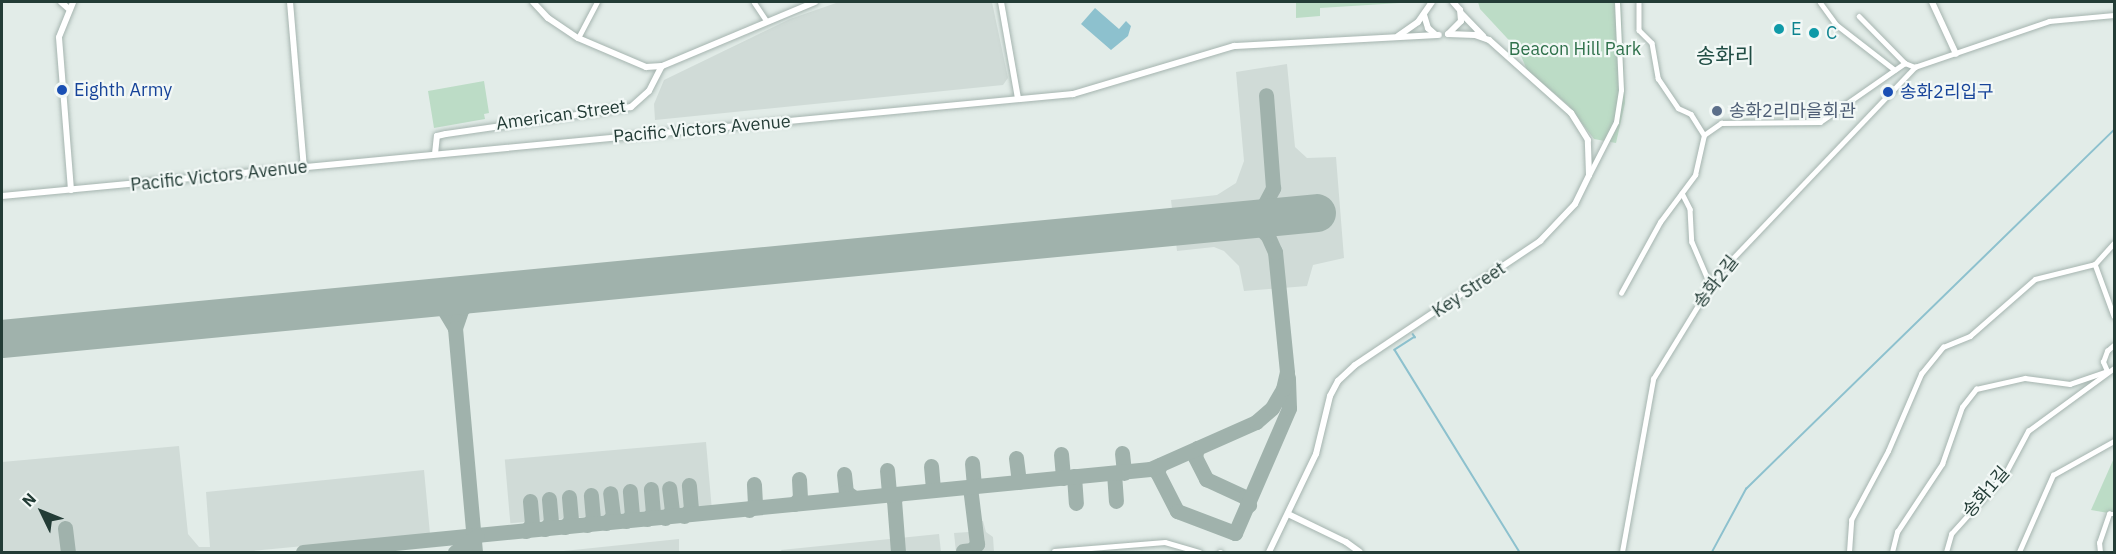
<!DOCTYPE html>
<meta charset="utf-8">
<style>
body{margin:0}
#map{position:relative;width:2116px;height:554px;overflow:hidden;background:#e2ece8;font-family:"IBM Plex Sans","Noto Sans KR",sans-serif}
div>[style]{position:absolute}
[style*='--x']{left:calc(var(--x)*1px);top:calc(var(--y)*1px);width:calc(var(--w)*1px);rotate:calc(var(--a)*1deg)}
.built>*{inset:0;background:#d0dbd7;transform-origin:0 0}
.green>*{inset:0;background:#bcdcc6}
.water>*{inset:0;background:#8dc1ce}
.stream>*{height:1.5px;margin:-0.75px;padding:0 0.75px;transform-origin:0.75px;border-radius:0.75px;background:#8dc1ce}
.taxiway>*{height:15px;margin:-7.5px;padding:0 7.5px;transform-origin:7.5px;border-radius:7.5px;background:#a0b2ac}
.runway>*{height:38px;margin:-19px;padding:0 19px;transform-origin:19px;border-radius:19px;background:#a0b2ac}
.roads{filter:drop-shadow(0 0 2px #a5b4af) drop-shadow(0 0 2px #a5b4af)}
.street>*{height:4.5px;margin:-2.25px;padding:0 2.25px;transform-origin:2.25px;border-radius:2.25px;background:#fff}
.secondary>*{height:6px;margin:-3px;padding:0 3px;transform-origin:3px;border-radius:3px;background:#fff}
.dots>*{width:16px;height:16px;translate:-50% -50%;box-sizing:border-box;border:3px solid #f2f8f6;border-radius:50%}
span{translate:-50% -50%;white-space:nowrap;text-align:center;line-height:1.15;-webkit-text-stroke:4.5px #f2f8f6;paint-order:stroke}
.culture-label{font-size:18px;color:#0d838f}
.left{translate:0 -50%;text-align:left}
.park-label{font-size:18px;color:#2f714b}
.transit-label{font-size:18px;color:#164399}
.service-label{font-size:18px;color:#4e5e75}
.street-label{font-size:18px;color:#233c36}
.quarter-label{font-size:21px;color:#204d44}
.frame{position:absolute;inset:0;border:3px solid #233c36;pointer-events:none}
.north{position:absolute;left:12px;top:482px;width:60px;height:60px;-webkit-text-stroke:4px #f2f8f6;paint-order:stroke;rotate:313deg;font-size:16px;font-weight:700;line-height:24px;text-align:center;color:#233c36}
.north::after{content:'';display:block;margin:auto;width:21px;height:27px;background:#233c36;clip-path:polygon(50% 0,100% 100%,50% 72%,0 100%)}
</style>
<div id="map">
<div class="built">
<i style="clip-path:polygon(839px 2px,992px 2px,1008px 78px,1003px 85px,655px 120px,654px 104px,664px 80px,790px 19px)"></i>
<i style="clip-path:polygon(1287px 64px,1295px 147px,1307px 158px,1336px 157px,1344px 258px,1313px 265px,1307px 286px,1244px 291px,1239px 266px,1224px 251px,1214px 247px,1177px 251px,1171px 200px,1217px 195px,1236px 183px,1244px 161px,1236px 72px)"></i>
<i style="left:706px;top:442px;width:64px;height:202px;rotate:85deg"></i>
<i style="clip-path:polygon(179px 446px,188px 534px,199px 547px,210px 547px,206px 492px,424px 470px,430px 534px,242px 552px,2px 552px,2px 462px)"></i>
<i style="clip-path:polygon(983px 521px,986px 532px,993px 537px,994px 552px,956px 552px,954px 533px,969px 532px,973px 522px)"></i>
<i style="clip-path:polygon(939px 534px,941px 552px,782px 552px,781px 550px)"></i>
<i style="clip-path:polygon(679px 539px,679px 552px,554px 552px)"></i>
</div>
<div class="green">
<i style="clip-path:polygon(1296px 2px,1416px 2px,1320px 8px,1320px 16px,1296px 18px)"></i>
<i style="clip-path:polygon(1478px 2px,1621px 2px,1625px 103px,1616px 143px,1594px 139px,1568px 105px,1527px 70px,1519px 51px,1480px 9px)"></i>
<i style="clip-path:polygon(484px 81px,489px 113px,484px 114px,485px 119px,434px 128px,428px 91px)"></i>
<i style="clip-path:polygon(2114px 458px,2114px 514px,2091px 510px)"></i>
</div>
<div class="water">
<i style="clip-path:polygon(1095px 8px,1119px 29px,1126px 21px,1131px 26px,1128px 36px,1111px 50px,1081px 24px)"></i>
</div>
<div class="stream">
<i style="--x:1413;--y:334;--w:4;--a:56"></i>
<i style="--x:1415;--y:337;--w:24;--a:147"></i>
<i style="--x:1395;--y:350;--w:238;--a:58.3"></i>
<i style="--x:1712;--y:552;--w:72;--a:-61.6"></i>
<i style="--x:1746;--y:489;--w:514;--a:-44.29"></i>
</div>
<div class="taxiway">
<i style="--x:1236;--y:218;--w:28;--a:-19"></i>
<i style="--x:1262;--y:209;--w:24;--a:-62"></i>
<i style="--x:1273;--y:188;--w:93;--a:-94.3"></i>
<i style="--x:414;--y:300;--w:30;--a:15"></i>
<i style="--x:443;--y:308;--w:23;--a:59"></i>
<i style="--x:455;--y:328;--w:21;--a:-71"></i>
<i style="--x:462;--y:308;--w:29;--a:-31"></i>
<i style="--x:455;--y:328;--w:225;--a:84.9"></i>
<i style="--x:1197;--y:448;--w:9;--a:103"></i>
<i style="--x:1195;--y:457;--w:25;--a:63"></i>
<i style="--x:1206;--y:479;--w:43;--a:24.8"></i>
<i style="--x:1245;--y:497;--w:9;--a:63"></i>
<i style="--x:1122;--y:453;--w:20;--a:84"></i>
<i style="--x:1061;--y:454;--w:24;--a:85"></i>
<i style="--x:1016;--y:458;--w:24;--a:83"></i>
<i style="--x:972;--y:463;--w:24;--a:85"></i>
<i style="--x:1160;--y:465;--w:8;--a:113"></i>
<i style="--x:1157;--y:472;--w:44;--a:62.9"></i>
<i style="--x:1177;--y:511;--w:62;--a:20.8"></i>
<i style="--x:1235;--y:533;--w:136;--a:-66.6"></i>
<i style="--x:1289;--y:408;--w:31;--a:-92"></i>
<i style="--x:931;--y:466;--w:24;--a:85"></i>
<i style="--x:887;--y:470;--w:24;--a:85"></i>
<i style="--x:1114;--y:473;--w:28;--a:86"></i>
<i style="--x:844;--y:474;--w:18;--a:84"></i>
<i style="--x:846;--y:492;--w:9;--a:36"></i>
<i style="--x:1074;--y:476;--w:27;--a:86"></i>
<i style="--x:897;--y:494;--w:7;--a:117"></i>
<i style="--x:894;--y:500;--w:52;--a:85.6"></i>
<i style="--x:794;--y:504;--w:8;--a:-45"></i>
<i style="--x:800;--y:498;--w:19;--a:-93"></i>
<i style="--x:749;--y:510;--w:8;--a:-45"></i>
<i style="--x:755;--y:504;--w:20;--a:-93"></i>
<i style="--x:684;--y:516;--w:10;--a:-45"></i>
<i style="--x:691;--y:509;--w:24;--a:-95"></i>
<i style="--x:665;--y:518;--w:10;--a:-45"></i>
<i style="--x:672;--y:511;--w:23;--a:-97"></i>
<i style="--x:647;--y:519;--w:8;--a:-45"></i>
<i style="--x:653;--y:513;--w:24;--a:-95"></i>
<i style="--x:626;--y:521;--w:8;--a:-45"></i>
<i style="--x:632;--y:515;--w:24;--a:-95"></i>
<i style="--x:606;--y:523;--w:10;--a:-45"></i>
<i style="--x:613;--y:516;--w:23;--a:-97"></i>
<i style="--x:587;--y:525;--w:8;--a:-45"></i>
<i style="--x:593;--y:519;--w:24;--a:-95"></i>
<i style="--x:565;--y:527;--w:9;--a:-49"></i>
<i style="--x:571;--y:520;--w:23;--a:-95"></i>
<i style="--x:65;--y:528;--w:24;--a:83"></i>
<i style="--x:545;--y:529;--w:9;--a:-49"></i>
<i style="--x:551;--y:522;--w:23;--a:-95"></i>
<i style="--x:526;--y:531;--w:9;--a:-49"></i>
<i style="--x:532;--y:524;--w:23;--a:-95"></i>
<i style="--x:963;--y:551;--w:9;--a:-6"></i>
<i style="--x:972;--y:550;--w:8;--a:-50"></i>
<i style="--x:977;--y:544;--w:57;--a:-97"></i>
<i style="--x:303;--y:552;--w:851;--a:-5.6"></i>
<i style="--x:1150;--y:469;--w:116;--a:-23.9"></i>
<i style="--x:1256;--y:422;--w:21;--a:-41"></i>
<i style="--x:1272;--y:408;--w:22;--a:-60"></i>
<i style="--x:1283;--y:389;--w:17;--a:-77"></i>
<i style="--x:1287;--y:372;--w:121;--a:-95.7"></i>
<i style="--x:1275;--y:252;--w:17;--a:-114"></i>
<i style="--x:1268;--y:236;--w:16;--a:-135"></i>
<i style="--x:1257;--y:225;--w:30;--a:-168"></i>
<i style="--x:455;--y:552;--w:27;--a:-36"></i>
</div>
<div class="runway">
<i style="--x:2;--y:339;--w:1321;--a:-5.47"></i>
</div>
<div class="roads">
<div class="street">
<i style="--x:754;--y:2;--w:22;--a:56"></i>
<i style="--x:1639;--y:2;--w:28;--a:90"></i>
<i style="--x:1639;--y:30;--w:18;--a:45"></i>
<i style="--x:1652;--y:43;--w:36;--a:80"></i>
<i style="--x:1658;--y:78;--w:36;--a:56"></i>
<i style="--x:1678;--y:108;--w:14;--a:25"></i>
<i style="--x:1691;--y:114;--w:25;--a:58"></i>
<i style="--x:1820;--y:2;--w:29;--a:54"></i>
<i style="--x:1837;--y:25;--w:73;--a:37.8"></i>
<i style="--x:1859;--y:16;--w:66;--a:45.6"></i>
<i style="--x:578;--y:38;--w:41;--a:-62.2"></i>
<i style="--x:1589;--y:175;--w:59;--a:-63"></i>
<i style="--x:1616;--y:122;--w:32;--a:-81"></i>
<i style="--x:1621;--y:90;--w:88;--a:-92.6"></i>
<i style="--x:1682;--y:193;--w:18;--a:63"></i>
<i style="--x:1690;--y:209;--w:33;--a:87"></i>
<i style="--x:1692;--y:242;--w:46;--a:66.8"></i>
<i style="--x:2095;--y:264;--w:55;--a:69.9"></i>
<i style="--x:1621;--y:293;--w:81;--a:-61.2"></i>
<i style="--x:1660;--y:222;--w:59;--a:-53.3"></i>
<i style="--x:1695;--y:175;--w:41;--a:-77.3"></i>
<i style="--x:1704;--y:135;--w:21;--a:-35"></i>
<i style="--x:1721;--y:123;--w:99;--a:-0.6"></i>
<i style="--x:1820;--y:122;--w:103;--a:-34.8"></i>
<i style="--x:1905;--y:63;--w:11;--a:22"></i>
<i style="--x:1054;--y:551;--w:111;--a:-4.6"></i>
<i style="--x:1165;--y:542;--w:36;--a:16"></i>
<i style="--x:1220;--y:552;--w:1;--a:0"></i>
<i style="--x:1622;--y:552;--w:176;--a:-79.8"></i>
<i style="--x:1653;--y:379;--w:121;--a:-58.5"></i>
<i style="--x:1716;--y:276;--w:289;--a:-46.4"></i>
<i style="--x:1915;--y:67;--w:142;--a:-18.9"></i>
<i style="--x:2049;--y:21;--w:65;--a:-5.3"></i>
<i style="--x:1849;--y:552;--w:32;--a:-86"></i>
<i style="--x:1851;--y:520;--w:78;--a:-61.8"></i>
<i style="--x:1888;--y:451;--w:84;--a:-66.8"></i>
<i style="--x:1921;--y:374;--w:35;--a:-51"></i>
<i style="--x:1943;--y:347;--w:29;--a:-22"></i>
<i style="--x:1970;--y:336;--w:86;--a:-41.2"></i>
<i style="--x:2035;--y:279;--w:62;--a:-14"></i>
<i style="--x:2095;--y:264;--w:28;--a:-48"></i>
<i style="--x:1892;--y:552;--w:21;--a:-76"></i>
<i style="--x:1897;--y:532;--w:82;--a:-56.5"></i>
<i style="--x:1942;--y:464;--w:60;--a:-70.7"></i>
<i style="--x:1962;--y:407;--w:23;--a:-52"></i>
<i style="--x:1976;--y:389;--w:50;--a:-12.7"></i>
<i style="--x:2025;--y:378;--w:45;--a:7.6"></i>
<i style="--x:2070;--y:384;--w:39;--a:-19"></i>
<i style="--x:2107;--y:371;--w:10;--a:-114"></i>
<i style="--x:2103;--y:362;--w:12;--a:-70"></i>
<i style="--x:2107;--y:351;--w:9;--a:-41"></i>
<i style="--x:1946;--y:552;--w:19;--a:-74"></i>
<i style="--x:1951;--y:534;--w:81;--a:-48"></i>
<i style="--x:2005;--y:474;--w:49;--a:-61.9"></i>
<i style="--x:2028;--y:431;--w:107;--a:-36.2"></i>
<i style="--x:2019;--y:552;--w:84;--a:-66.2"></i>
<i style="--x:2053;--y:475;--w:70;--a:-29.1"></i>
<i style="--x:2100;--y:552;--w:9;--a:-96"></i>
<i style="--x:2099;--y:543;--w:31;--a:-71"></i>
<i style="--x:2109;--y:514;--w:5;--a:0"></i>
</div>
<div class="secondary">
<i style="--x:61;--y:2;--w:9;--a:41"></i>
<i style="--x:290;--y:2;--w:166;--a:85.2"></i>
<i style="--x:533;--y:2;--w:22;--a:47"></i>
<i style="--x:548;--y:18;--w:36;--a:34"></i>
<i style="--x:578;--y:38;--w:74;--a:23.1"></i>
<i style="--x:646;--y:67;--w:16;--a:-4"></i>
<i style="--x:1001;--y:2;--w:97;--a:80"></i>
<i style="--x:1932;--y:2;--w:57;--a:65.2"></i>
<i style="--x:1461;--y:13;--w:32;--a:46"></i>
<i style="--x:1424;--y:15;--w:14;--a:73"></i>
<i style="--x:1428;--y:28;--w:9;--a:41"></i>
<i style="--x:1448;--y:34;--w:18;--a:-45"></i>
<i style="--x:1461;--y:21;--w:11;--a:-95"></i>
<i style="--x:1460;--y:10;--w:11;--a:-131"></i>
<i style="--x:1398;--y:36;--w:24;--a:-35"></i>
<i style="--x:1418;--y:22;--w:24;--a:-55"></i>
<i style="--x:435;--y:154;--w:18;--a:-84"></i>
<i style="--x:437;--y:136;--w:9;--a:-13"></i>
<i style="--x:446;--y:134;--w:187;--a:-8.3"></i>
<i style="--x:631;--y:107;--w:24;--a:-42"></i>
<i style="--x:649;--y:91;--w:28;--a:-63"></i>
<i style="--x:662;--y:66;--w:166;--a:-22.7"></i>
<i style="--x:71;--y:190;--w:153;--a:-94.5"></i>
<i style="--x:59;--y:37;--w:38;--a:-68"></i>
<i style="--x:2;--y:196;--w:1076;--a:-5.44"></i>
<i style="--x:1073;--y:94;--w:168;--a:-16.6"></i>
<i style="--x:1234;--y:46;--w:205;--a:-3.1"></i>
<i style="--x:1288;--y:514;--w:64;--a:25.8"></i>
<i style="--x:1346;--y:542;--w:17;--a:36"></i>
<i style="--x:1269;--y:552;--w:109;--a:-64.4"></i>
<i style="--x:1316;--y:454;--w:60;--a:-76.4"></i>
<i style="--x:1330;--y:396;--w:17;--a:-62"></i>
<i style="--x:1338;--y:381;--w:23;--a:-43"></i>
<i style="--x:1355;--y:365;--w:223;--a:-33.8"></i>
<i style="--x:1540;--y:241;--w:51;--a:-46.6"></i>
<i style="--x:1575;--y:204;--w:32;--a:-64"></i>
<i style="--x:1589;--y:175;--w:35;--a:-92"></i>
<i style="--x:1588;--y:140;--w:32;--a:-122"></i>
<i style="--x:1571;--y:113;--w:110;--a:-138.3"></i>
<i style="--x:1489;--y:40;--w:15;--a:-160"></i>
<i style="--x:1475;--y:35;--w:27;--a:-178"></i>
</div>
</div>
<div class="dots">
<i style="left:1779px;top:29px;background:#0f9aa8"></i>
<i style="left:1814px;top:33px;background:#0f9aa8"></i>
<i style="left:62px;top:90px;background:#1a4fb4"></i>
<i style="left:1888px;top:92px;background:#1a4fb4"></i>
<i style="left:1717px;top:111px;background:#5c6f8a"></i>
</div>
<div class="culture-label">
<span class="left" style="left:1791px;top:29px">E</span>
<span class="left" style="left:1826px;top:33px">C</span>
</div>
<div class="park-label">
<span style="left:1575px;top:49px">Beacon Hill Park</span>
</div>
<div class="transit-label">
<span class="left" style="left:74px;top:90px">Eighth Army</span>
<span class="left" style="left:1900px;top:92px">송화2리입구</span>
</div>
<div class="service-label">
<span class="left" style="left:1729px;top:111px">송화2리마을회관</span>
</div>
<div class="street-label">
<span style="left:561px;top:115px;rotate:-8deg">American Street</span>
<span style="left:702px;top:129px;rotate:-5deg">Pacific Victors Avenue</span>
<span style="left:219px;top:176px;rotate:-6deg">Pacific Victors Avenue</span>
<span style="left:1716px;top:282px;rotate:-52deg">송화2길</span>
<span style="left:1469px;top:290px;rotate:-34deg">Key Street</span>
<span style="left:1986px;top:492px;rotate:-49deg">송화1길</span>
</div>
<div class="quarter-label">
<span style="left:1725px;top:55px">송화리</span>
</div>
<div class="frame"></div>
<div class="north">N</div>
</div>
